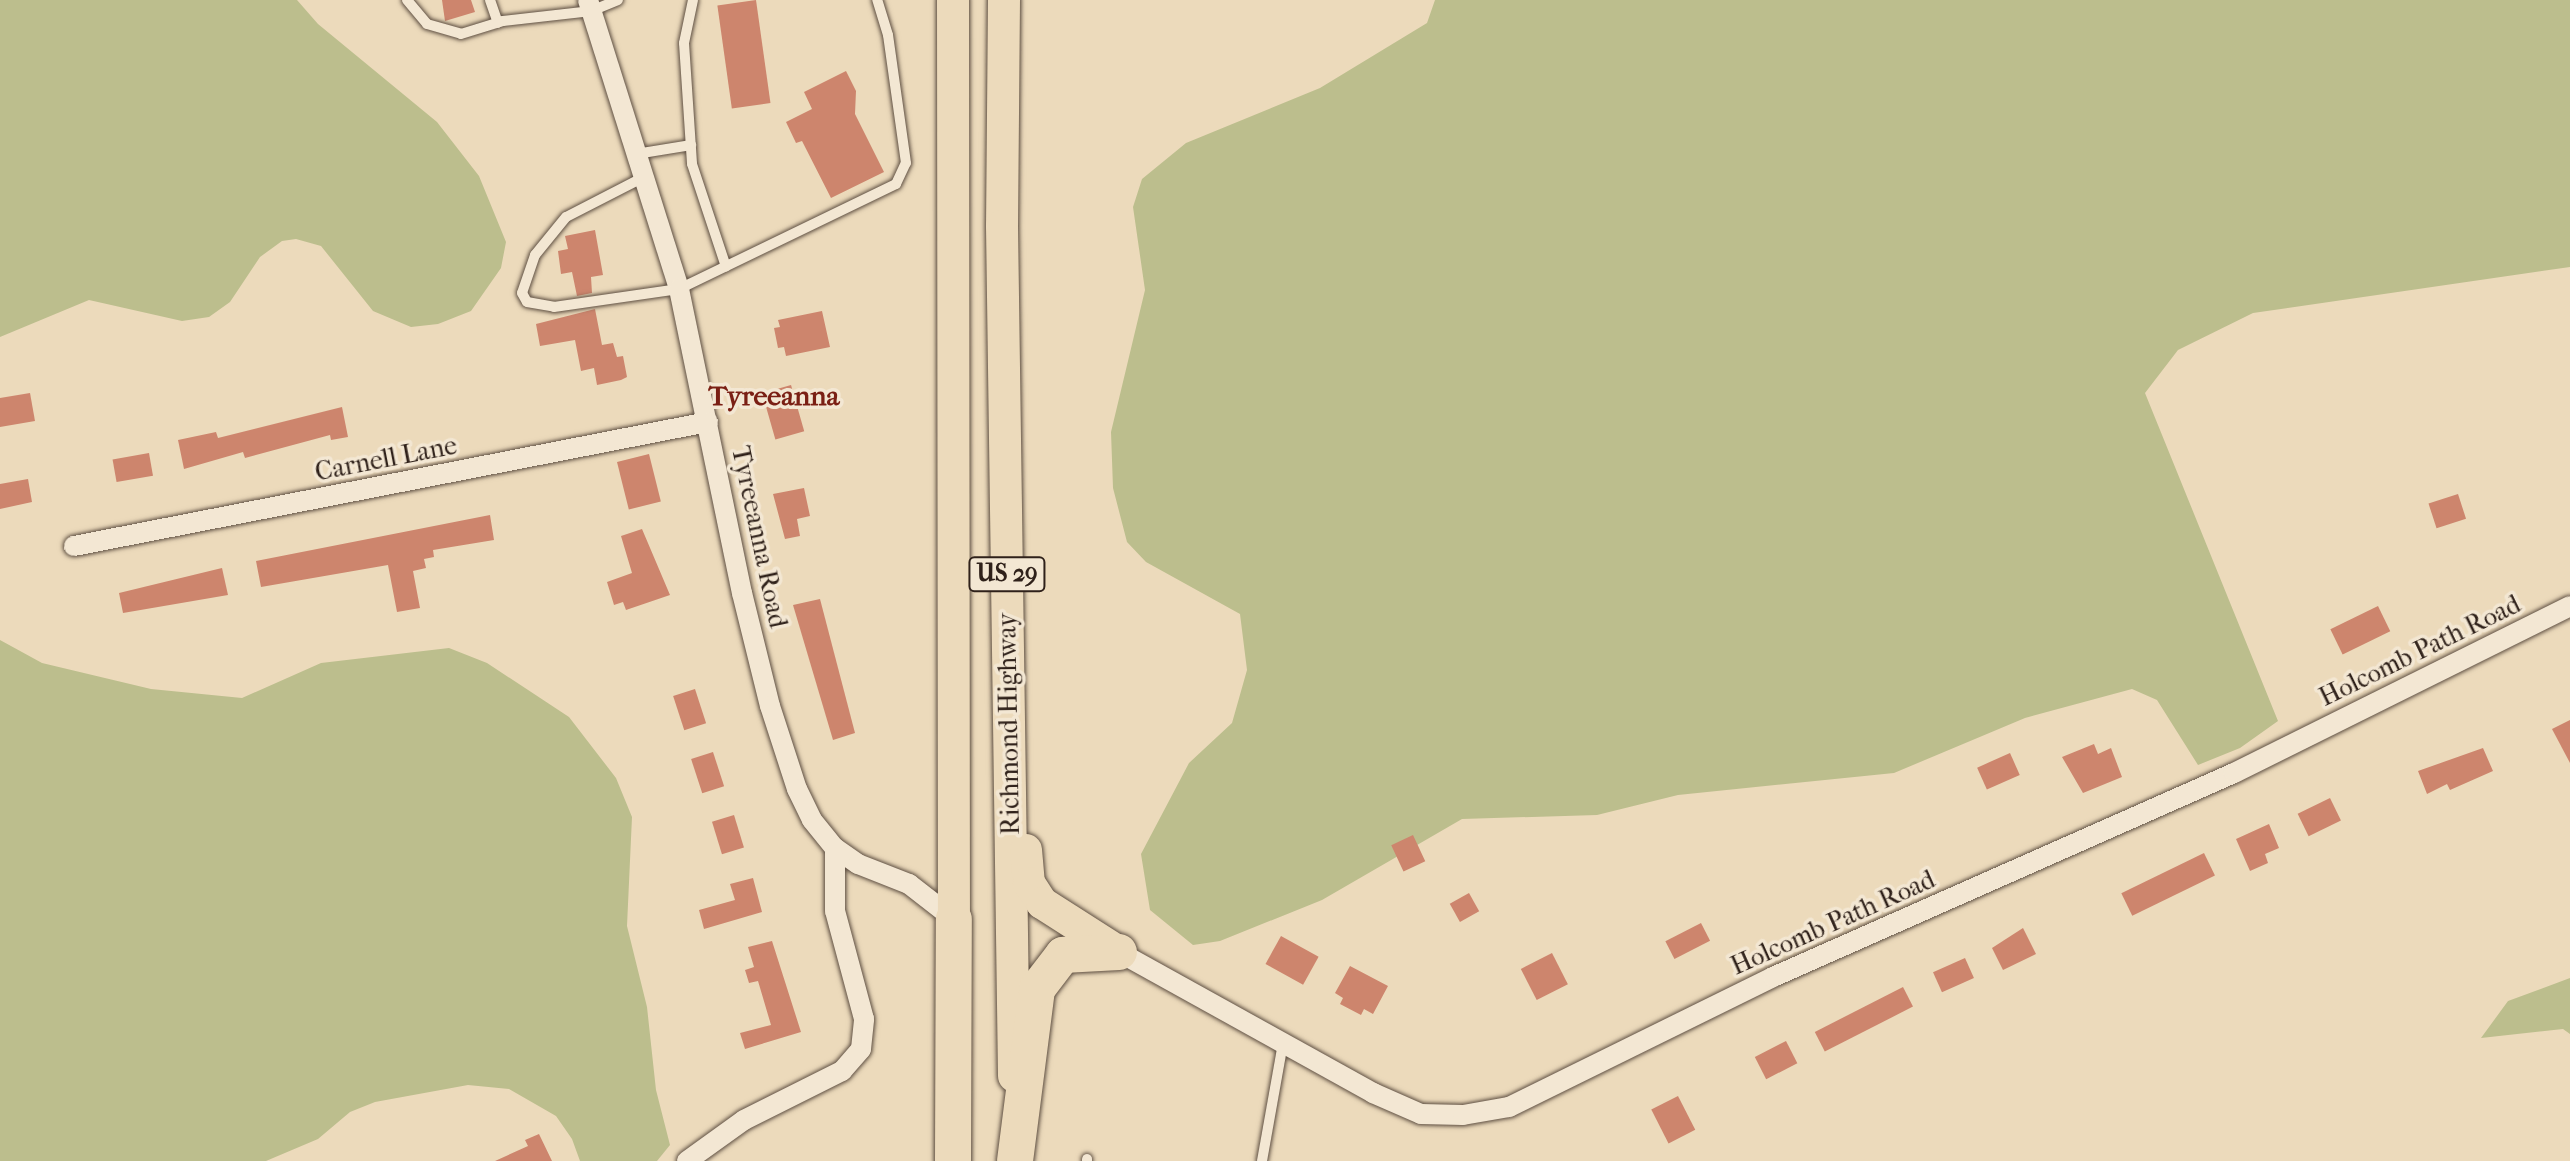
<!DOCTYPE html>
<style>
body{margin:0}
#map{position:relative;width:2570px;height:1161px;overflow:hidden;background:#ecdabb;font-family:"IM FELL French Canon",serif}
div>[style]{position:absolute}
[style*='--x']{left:calc(var(--x)*1px);top:calc(var(--y)*1px);width:calc(var(--w)*1px);rotate:calc(var(--a)*1deg)}
.green>*{inset:0;background:#bcbe8d}
.building>*{inset:0;background:#cd856d;transform-origin:0 0}
.roads{filter:drop-shadow(0 0 2px #5e4f42) drop-shadow(0 0 2px #5e4f42)}
.service>*{height:10px;margin:-5px;padding:0 5px;transform-origin:5px;border-radius:5px;background:#f3e7d3}
.minor>*{height:20px;margin:-10px;padding:0 10px;transform-origin:10px;border-radius:10px;background:#f3e7d3}
.trunk>*{height:32px;margin:-16px;padding:0 16px;transform-origin:16px;border-radius:16px;background:#ecdabb}
.motorway>*{height:36px;margin:-18px;padding:0 18px;transform-origin:18px;border-radius:18px;background:#ecdabb}
span{translate:-50% -50%;white-space:nowrap;text-align:center;line-height:1.15;-webkit-text-stroke:7px #f3e7d3;paint-order:stroke}
.shield-label span{padding:2px 6px;background:#f3e7d3;border:2px solid;border-radius:6px;-webkit-text-stroke-width:0}
.shield-label{font-size:24px;color:#2f211a;font-weight:700}
.street-label{font-size:26px;color:#2f211a}
.neighbourhood-label{font-size:28px;color:#7a1f14;font-weight:700}
</style>
<div id="map">
<div class="green">
<i style="clip-path:polygon(0 0,297px 0,318px 24px,437px 122px,479px 176px,506px 242px,501px 268px,471px 311px,438px 324px,411px 327px,373px 311px,321px 246px,296px 239px,282px 241px,260px 257px,230px 302px,209px 317px,182px 321px,89px 300px,0 337px)"></i>
<i style="clip-path:polygon(1435px 0,2570px 0,2570px 267px,2253px 313px,2178px 350px,2145px 393px,2278px 721px,2240px 748px,2198px 765px,2157px 700px,2132px 689px,2025px 718px,1894px 773px,1678px 795px,1597px 815px,1462px 819px,1322px 900px,1220px 941px,1193px 945px,1150px 910px,1141px 854px,1189px 763px,1232px 723px,1247px 670px,1240px 614px,1146px 562px,1127px 542px,1113px 488px,1111px 432px,1145px 290px,1133px 207px,1142px 179px,1186px 143px,1320px 88px,1427px 23px)"></i>
<i style="clip-path:polygon(0 640px,42px 663px,151px 689px,242px 698px,321px 663px,449px 648px,487px 663px,569px 717px,616px 778px,632px 817px,627px 926px,647px 1007px,656px 1090px,670px 1145px,657px 1161px,580px 1161px,572px 1139px,556px 1116px,509px 1089px,468px 1085px,375px 1102px,350px 1112px,318px 1139px,266px 1161px,0 1161px)"></i>
<i style="clip-path:polygon(2570px 978px,2570px 1034px,2563px 1029px,2481px 1038px,2508px 1001px)"></i>
</div>
<div class="building">
<i style="clip-path:polygon(442px 0,471px 0,475px 12px,445px 21px)"></i>
<i style="left:756px;top:0;width:104px;height:39px;rotate:82deg"></i>
<i style="clip-path:polygon(846px 71px,856px 91px,855px 114px,884px 172px,831px 198px,802px 141px,796px 143px,786px 122px,812px 109px,804px 92px)"></i>
<i style="clip-path:polygon(595px 230px,603px 275px,591px 277px,592px 293px,577px 296px,572px 272px,561px 274px,558px 251px,568px 249px,565px 236px)"></i>
<i style="clip-path:polygon(595px 309px,602px 345px,613px 343px,617px 357px,623px 356px,627px 377px,621px 380px,597px 385px,594px 368px,581px 371px,575px 340px,540px 346px,536px 324px)"></i>
<i style="clip-path:polygon(822px 311px,830px 347px,786px 356px,784px 347px,778px 348px,774px 328px,780px 327px,778px 320px)"></i>
<i style="left:791px;top:385px;width:48px;height:30px;rotate:74deg"></i>
<i style="clip-path:polygon(30px 393px,35px 421px,0 427px,0 398px)"></i>
<i style="clip-path:polygon(342px 407px,348px 437px,331px 440px,330px 435px,245px 458px,243px 452px,184px 469px,178px 440px,216px 432px,218px 438px)"></i>
<i style="left:149px;top:453px;width:23px;height:37px;rotate:80deg"></i>
<i style="left:649px;top:454px;width:49px;height:33px;rotate:76deg"></i>
<i style="clip-path:polygon(28px 479px,32px 502px,0 509px,0 484px)"></i>
<i style="clip-path:polygon(804px 488px,810px 516px,797px 519px,800px 536px,785px 539px,773px 494px)"></i>
<i style="left:2458px;top:494px;width:26px;height:31px;rotate:72deg"></i>
<i style="clip-path:polygon(490px 515px,494px 540px,433px 550px,434px 557px,424px 559px,426px 568px,413px 571px,420px 608px,397px 612px,388px 565px,261px 587px,256px 561px)"></i>
<i style="clip-path:polygon(642px 529px,670px 595px,626px 610px,623px 602px,614px 605px,607px 582px,632px 573px,621px 536px)"></i>
<i style="clip-path:polygon(222px 568px,228px 595px,123px 613px,119px 593px)"></i>
<i style="clip-path:polygon(820px 599px,855px 733px,833px 740px,793px 605px)"></i>
<i style="left:2378px;top:606px;width:28px;height:53px;rotate:64deg"></i>
<i style="left:695px;top:689px;width:36px;height:23px;rotate:72deg"></i>
<i style="clip-path:polygon(2570px 720px,2570px 763px,2552px 729px)"></i>
<i style="clip-path:polygon(2094px 744px,2098px 754px,2111px 748px,2122px 777px,2083px 793px,2062px 757px)"></i>
<i style="clip-path:polygon(2483px 748px,2493px 771px,2450px 790px,2447px 784px,2427px 794px,2418px 771px)"></i>
<i style="left:713px;top:752px;width:36px;height:23px;rotate:72deg"></i>
<i style="left:2010px;top:753px;width:24px;height:36px;rotate:66deg"></i>
<i style="left:2330px;top:798px;width:25px;height:36px;rotate:64deg"></i>
<i style="left:734px;top:815px;width:34px;height:23px;rotate:73deg"></i>
<i style="clip-path:polygon(2269px 824px,2279px 848px,2265px 854px,2268px 863px,2250px 871px,2236px 839px)"></i>
<i style="left:1413px;top:835px;width:29px;height:24px;rotate:65deg"></i>
<i style="left:2204px;top:853px;width:25px;height:92px;rotate:64deg"></i>
<i style="clip-path:polygon(753px 878px,762px 912px,704px 929px,699px 910px,735px 900px,730px 884px)"></i>
<i style="left:1469px;top:893px;width:21px;height:22px;rotate:61deg"></i>
<i style="left:1701px;top:923px;width:20px;height:40px;rotate:63deg"></i>
<i style="clip-path:polygon(2023px 928px,2036px 954px,2003px 970px,1992px 948px)"></i>
<i style="left:1281px;top:936px;width:43px;height:32px;rotate:29deg"></i>
<i style="clip-path:polygon(772px 941px,801px 1032px,745px 1049px,740px 1033px,771px 1025px,758px 981px,749px 983px,745px 970px,754px 967px,748px 947px)"></i>
<i style="left:1552px;top:953px;width:35px;height:35px;rotate:63deg"></i>
<i style="left:1965px;top:958px;width:22px;height:35px;rotate:66deg"></i>
<i style="clip-path:polygon(1350px 966px,1388px 986px,1373px 1014px,1364px 1009px,1361px 1015px,1340px 1004px,1343px 998px,1335px 993px)"></i>
<i style="left:1903px;top:987px;width:22px;height:99px;rotate:63deg"></i>
<i style="left:1786px;top:1041px;width:25px;height:35px;rotate:63deg"></i>
<i style="left:1678px;top:1096px;width:38px;height:30px;rotate:63deg"></i>
<i style="clip-path:polygon(539px 1134px,552px 1161px,495px 1161px,528px 1146px,525px 1140px)"></i>
</div>
<div class="roads">
<div class="service">
<i style="--x:407;--y:0;--w:31;--a:50"></i>
<i style="--x:427;--y:24;--w:35;--a:16"></i>
<i style="--x:461;--y:34;--w:44;--a:-17.2"></i>
<i style="--x:503;--y:21;--w:89;--a:-6.5"></i>
<i style="--x:591;--y:11;--w:29;--a:-22"></i>
<i style="--x:490;--y:0;--w:24;--a:71"></i>
<i style="--x:693;--y:0;--w:44;--a:101.8"></i>
<i style="--x:684;--y:43;--w:121;--a:86.2"></i>
<i style="--x:692;--y:164;--w:108;--a:71.7"></i>
<i style="--x:636;--y:154;--w:56;--a:-9.3"></i>
<i style="--x:642;--y:178;--w:85;--a:152.8"></i>
<i style="--x:566;--y:217;--w:49;--a:129.2"></i>
<i style="--x:535;--y:255;--w:40;--a:108.9"></i>
<i style="--x:522;--y:293;--w:10;--a:61"></i>
<i style="--x:527;--y:302;--w:27;--a:10"></i>
<i style="--x:554;--y:307;--w:126;--a:-8.2"></i>
<i style="--x:679;--y:289;--w:241;--a:-25.8"></i>
<i style="--x:896;--y:184;--w:23;--a:-65"></i>
<i style="--x:906;--y:163;--w:129;--a:-98"></i>
<i style="--x:888;--y:35;--w:37;--a:-107"></i>
<i style="--x:1087;--y:1159;--w:2;--a:90"></i>
<i style="--x:1262;--y:1161;--w:120;--a:-79.9"></i>
</div>
<div class="minor">
<i style="--x:588;--y:0;--w:303;--a:72.5"></i>
<i style="--x:679;--y:289;--w:310;--a:78.3"></i>
<i style="--x:742;--y:593;--w:116;--a:76.1"></i>
<i style="--x:770;--y:706;--w:87;--a:72"></i>
<i style="--x:797;--y:789;--w:34;--a:64"></i>
<i style="--x:812;--y:820;--w:36;--a:51"></i>
<i style="--x:835;--y:848;--w:28;--a:35"></i>
<i style="--x:858;--y:864;--w:55;--a:21.4"></i>
<i style="--x:909;--y:884;--w:57;--a:37.9"></i>
<i style="--x:74;--y:546;--w:646;--a:-11.07"></i>
<i style="--x:1119;--y:952;--w:291;--a:29"></i>
<i style="--x:1373;--y:1093;--w:52;--a:23.6"></i>
<i style="--x:1421;--y:1114;--w:42;--a:1.4"></i>
<i style="--x:1463;--y:1115;--w:47;--a:-9.9"></i>
<i style="--x:1509;--y:1107;--w:294;--a:-26.2"></i>
<i style="--x:1773;--y:977;--w:504;--a:-23.87"></i>
<i style="--x:2234;--y:773;--w:375;--a:-26.4"></i>
<i style="--x:687;--y:1161;--w:70;--a:-35.7"></i>
<i style="--x:744;--y:1120;--w:110;--a:-26.6"></i>
<i style="--x:842;--y:1071;--w:29;--a:-49"></i>
<i style="--x:861;--y:1049;--w:30;--a:-84"></i>
<i style="--x:864;--y:1019;--w:112;--a:-105"></i>
<i style="--x:835;--y:911;--w:63;--a:-90"></i>
</div>
<div class="trunk">
<i style="--x:953;--y:0;--w:919;--a:89.94"></i>
<i style="--x:1004;--y:0;--w:226;--a:90.5"></i>
<i style="--x:1002;--y:226;--w:850;--a:89.19"></i>
<i style="--x:1026;--y:850;--w:33;--a:85"></i>
<i style="--x:1029;--y:883;--w:24;--a:57"></i>
<i style="--x:1042;--y:903;--w:91;--a:32.5"></i>
</div>
<div class="motorway">
<i style="--x:953;--y:1161;--w:242;--a:-89.8"></i>
<i style="--x:1015;--y:1161;--w:173;--a:-82.7"></i>
<i style="--x:1037;--y:989;--w:43;--a:-52.6"></i>
<i style="--x:1063;--y:955;--w:56;--a:-3.1"></i>
</div>
</div>
<div class="shield-label">
<span style="left:1007px;top:574px">US 29</span>
</div>
<div class="street-label">
<span style="left:386px;top:459px;rotate:-11deg">Carnell Lane</span>
<span style="left:759px;top:537px;rotate:78deg">Tyreeanna Road</span>
<span style="left:2420px;top:651px;rotate:-26deg">Holcomb Path Road</span>
<span style="left:1009px;top:724px;rotate:-91deg">Richmond Highway</span>
<span style="left:1833px;top:923px;rotate:-24deg">Holcomb Path Road</span>
</div>
<div class="neighbourhood-label">
<span style="left:774px;top:396px">Tyreeanna</span>
</div>
</div>
